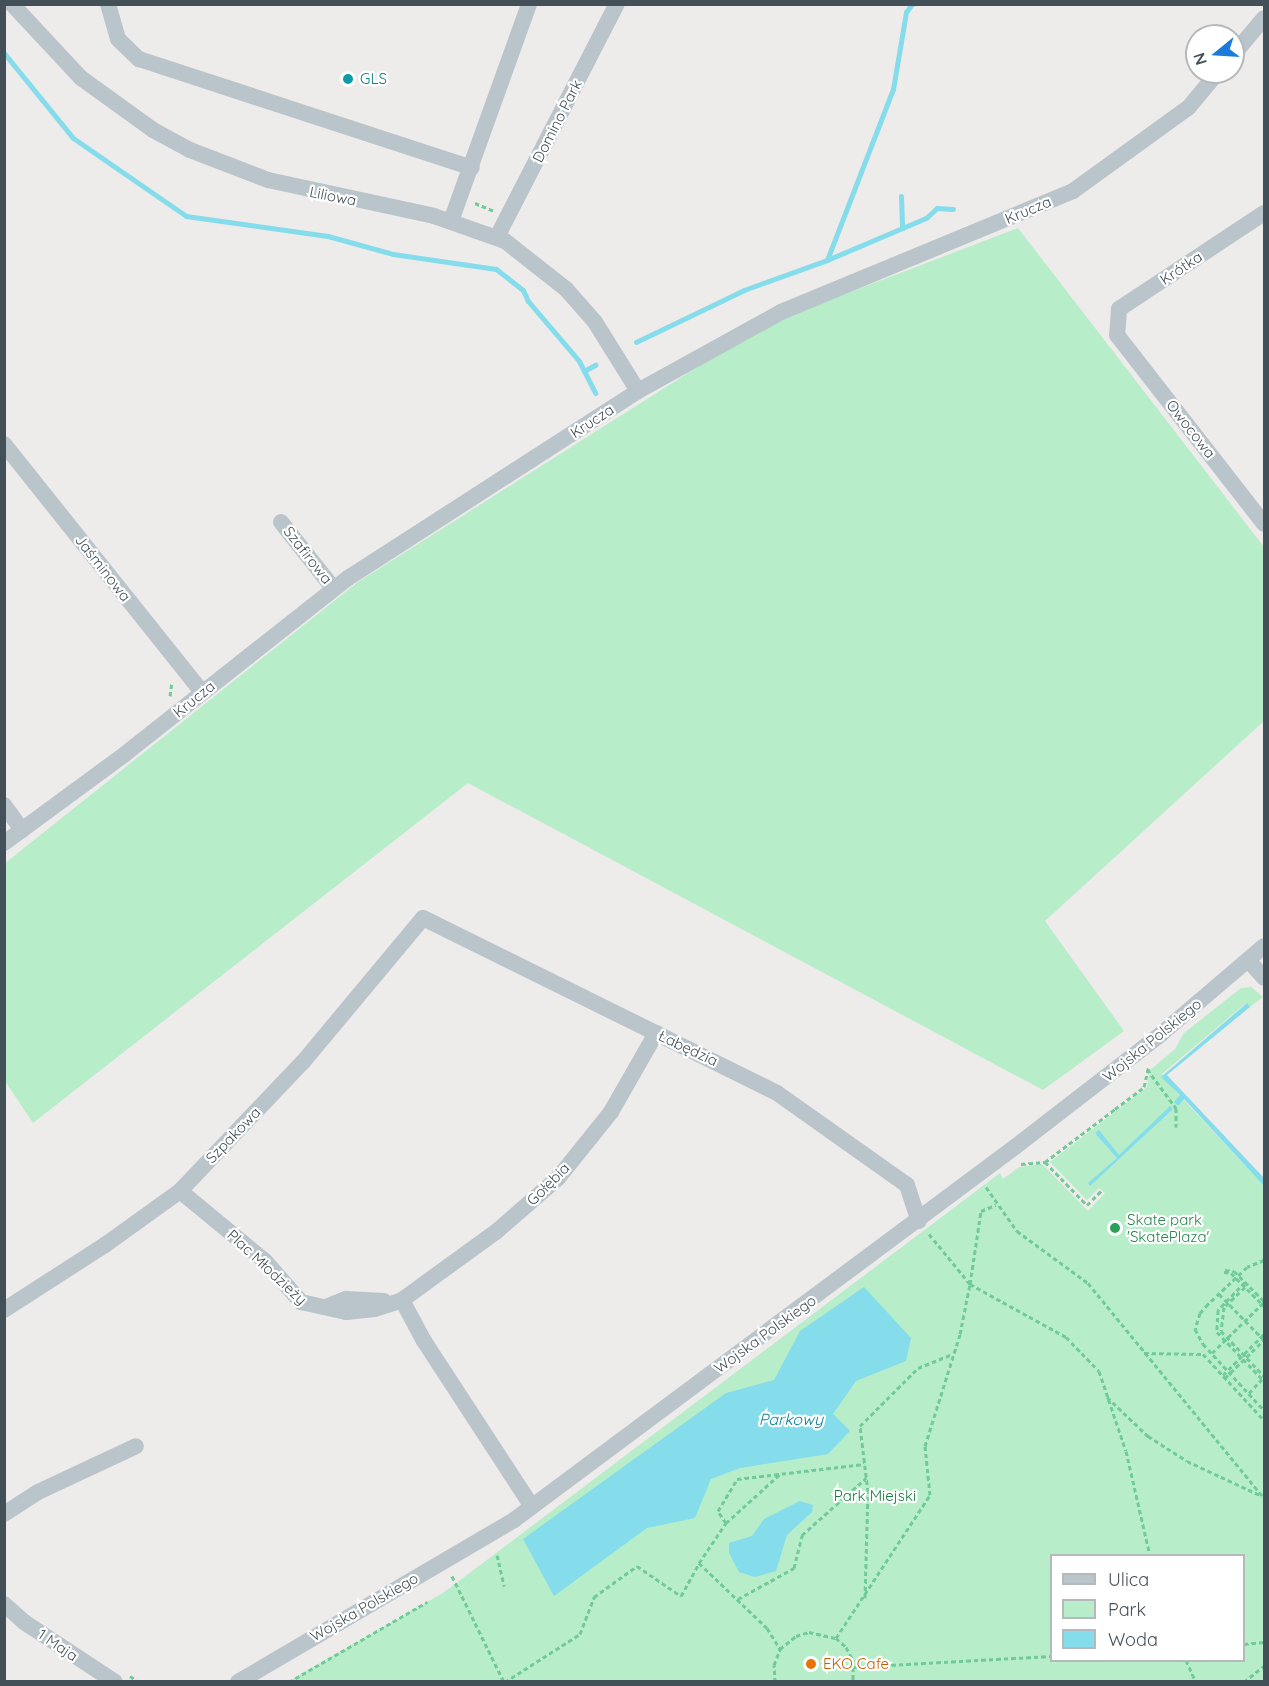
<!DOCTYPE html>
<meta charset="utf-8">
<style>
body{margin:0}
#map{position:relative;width:1269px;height:1686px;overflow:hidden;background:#eeebeb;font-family:Quicksand,sans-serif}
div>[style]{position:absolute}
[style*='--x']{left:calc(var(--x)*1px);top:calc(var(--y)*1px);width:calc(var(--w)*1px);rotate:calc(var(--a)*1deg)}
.green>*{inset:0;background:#b8edc9}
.water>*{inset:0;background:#85dcea}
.stream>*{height:5px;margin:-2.5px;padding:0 2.5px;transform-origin:2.5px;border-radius:2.5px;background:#85dcea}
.path>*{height:3px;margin-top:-1.5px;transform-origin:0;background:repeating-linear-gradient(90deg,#70cb98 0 4.5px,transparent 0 7.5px)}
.minor>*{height:16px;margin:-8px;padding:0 8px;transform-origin:8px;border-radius:8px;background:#b9c4cb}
.dots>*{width:16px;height:16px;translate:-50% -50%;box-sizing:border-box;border:3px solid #fff;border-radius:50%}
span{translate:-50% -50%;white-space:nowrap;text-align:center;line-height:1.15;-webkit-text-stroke:4.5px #fff;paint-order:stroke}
.culture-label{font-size:15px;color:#0d838f}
.left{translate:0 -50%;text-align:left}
.street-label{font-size:15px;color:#445058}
.leisure-label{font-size:15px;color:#27864d}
.park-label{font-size:15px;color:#167840}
.food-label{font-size:15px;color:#c56008}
.water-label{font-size:16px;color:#0c8294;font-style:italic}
.frame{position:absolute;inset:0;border:6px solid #445058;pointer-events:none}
.legend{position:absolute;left:1050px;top:1554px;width:195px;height:108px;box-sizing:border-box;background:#fff;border:2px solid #b4b9bc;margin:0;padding:8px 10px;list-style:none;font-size:18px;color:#445058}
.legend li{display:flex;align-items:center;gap:12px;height:30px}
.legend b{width:30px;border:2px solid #b4b9bc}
.north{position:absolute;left:1185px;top:24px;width:60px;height:60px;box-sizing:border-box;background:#fff;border:2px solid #b4b9bc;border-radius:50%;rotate:252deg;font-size:16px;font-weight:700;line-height:24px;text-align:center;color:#445058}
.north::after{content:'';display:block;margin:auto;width:21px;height:27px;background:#197bda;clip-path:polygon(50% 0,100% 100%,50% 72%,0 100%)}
</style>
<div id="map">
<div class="green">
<i style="clip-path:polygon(1018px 228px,1264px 547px,1264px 721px,1045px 921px,1124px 1031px,1043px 1090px,468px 783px,33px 1123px,5px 1081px,4px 864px,358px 582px,764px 325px)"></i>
<i style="clip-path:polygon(evenodd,1251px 987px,1263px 997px,1250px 1007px,1246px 1003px,1162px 1074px,1180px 1096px,1174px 1102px,1183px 1099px,1264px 1186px,1264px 1681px,287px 1682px,443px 1593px,1000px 1173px,1003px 1179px,1019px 1167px,1042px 1164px,1088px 1211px,1105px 1193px,1099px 1188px,1087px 1200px,1050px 1162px,1147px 1087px,1150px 1070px,1175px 1049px,1184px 1033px,1241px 988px,1251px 987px,1052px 1556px,1244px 1556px,1244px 1660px,1052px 1660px,1052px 1556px)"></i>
</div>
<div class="water">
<i style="clip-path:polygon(1247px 1003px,1250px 1007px,1167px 1075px,1264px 1178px,1264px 1186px,1184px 1099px,1178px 1106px,1174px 1102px,1180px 1095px,1161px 1077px)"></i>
<i style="clip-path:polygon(1170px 1106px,1173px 1109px,1090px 1186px,1088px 1183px,1117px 1158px,1095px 1133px,1099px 1130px,1119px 1155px)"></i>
<i style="clip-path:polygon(864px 1287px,911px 1338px,906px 1361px,856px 1381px,833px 1414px,850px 1431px,828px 1454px,740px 1468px,711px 1479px,695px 1518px,647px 1528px,554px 1596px,523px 1539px,726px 1393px,774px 1380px,800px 1331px)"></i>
<i style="clip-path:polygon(800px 1501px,813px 1505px,812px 1512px,787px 1535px,776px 1571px,755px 1577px,739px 1572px,729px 1553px,729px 1543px,752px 1536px,764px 1519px)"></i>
</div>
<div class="stream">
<i style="--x:4;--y:53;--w:109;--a:50.9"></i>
<i style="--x:73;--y:138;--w:137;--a:34.6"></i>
<i style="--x:186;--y:216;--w:143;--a:8"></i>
<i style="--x:328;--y:236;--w:67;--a:15.5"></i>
<i style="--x:393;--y:254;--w:104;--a:8.3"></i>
<i style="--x:496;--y:269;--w:34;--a:38"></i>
<i style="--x:523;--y:290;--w:12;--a:66"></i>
<i style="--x:528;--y:301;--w:79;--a:49.6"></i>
<i style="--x:579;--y:361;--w:36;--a:63"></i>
<i style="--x:901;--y:196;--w:32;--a:88"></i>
<i style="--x:827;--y:260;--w:108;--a:-23"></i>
<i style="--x:926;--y:218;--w:15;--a:-42"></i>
<i style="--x:937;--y:208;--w:16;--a:4"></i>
<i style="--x:636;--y:342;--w:120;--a:-25.7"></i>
<i style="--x:744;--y:290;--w:88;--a:-19.9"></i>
<i style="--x:827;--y:260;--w:183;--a:-68.9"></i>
<i style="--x:893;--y:89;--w:78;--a:-80.4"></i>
<i style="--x:906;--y:12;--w:10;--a:-53"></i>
<i style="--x:584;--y:371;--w:13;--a:-29"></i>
</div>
<div class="path">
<i style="--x:475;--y:203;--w:21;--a:23"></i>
<i style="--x:170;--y:696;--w:14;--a:-82"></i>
<i style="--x:1147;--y:1069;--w:49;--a:53.4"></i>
<i style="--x:1176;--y:1108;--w:19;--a:90"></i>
<i style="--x:1045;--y:1162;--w:60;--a:45.7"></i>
<i style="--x:1087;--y:1205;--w:20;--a:-45"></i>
<i style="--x:1021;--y:1164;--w:24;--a:-5"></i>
<i style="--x:1045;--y:1162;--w:88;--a:-37.1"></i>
<i style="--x:1115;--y:1109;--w:36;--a:-37"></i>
<i style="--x:1144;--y:1087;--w:22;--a:-77"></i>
<i style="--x:986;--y:1187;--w:54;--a:54.8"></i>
<i style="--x:1017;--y:1231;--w:88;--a:36.2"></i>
<i style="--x:1088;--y:1283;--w:278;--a:50.7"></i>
<i style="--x:929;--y:1234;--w:65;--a:50.6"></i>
<i style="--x:1264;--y:1260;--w:18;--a:158"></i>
<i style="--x:1247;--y:1267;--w:54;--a:136.5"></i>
<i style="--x:1208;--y:1304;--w:12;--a:132"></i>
<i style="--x:1200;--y:1313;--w:17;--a:107"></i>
<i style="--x:1195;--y:1329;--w:17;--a:62"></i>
<i style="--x:1203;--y:1344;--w:90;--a:47.3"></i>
<i style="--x:1225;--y:1270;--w:9;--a:6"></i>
<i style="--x:1234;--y:1271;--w:42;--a:45"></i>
<i style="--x:1224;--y:1272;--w:7;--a:8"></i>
<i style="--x:1231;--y:1273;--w:47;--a:45"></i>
<i style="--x:1245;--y:1282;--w:39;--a:134"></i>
<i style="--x:1218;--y:1310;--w:22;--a:93"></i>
<i style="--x:1217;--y:1332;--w:68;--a:46.2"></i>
<i style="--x:970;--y:1284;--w:74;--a:-81.4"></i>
<i style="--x:981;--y:1211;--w:16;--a:-22"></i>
<i style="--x:1245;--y:1287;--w:29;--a:136"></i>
<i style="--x:1224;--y:1307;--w:24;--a:97"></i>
<i style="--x:1221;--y:1331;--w:62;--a:46.3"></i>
<i style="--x:1219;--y:1294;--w:64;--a:45.6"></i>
<i style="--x:1144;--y:1353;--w:59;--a:1"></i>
<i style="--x:1203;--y:1354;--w:90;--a:47.3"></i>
<i style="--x:1212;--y:1353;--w:73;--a:-44.4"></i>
<i style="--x:1223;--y:1375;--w:58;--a:-45"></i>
<i style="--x:1225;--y:1378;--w:54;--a:-44.3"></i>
<i style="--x:1249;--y:1393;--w:19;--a:-47"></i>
<i style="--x:1107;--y:1397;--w:57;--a:43.6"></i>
<i style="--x:1148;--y:1436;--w:46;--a:32.7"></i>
<i style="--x:1187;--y:1461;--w:83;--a:25"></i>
<i style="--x:726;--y:1523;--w:73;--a:-42.2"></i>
<i style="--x:497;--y:1555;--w:32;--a:77"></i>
<i style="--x:699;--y:1563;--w:48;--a:-56"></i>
<i style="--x:726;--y:1523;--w:14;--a:-124"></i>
<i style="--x:718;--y:1511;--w:37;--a:-59"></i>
<i style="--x:737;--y:1479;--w:128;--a:-6.7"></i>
<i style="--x:452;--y:1576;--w:118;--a:63.9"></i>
<i style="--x:865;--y:1598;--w:106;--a:-88.4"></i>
<i style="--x:868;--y:1492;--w:66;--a:-96.9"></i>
<i style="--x:860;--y:1426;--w:82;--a:-45"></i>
<i style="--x:918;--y:1368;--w:35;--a:-22"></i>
<i style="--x:738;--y:1599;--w:64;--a:-29"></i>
<i style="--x:794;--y:1568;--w:34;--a:-76"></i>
<i style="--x:802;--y:1535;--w:86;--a:-41.7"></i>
<i style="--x:836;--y:1638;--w:171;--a:-56.7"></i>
<i style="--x:930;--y:1495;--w:49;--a:-95.8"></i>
<i style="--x:925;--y:1446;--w:117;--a:-72.6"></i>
<i style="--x:960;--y:1334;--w:51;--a:-78.7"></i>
<i style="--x:970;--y:1284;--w:110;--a:28.9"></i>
<i style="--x:1066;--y:1337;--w:47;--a:45.9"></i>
<i style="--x:1099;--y:1371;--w:84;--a:71.4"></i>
<i style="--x:1126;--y:1451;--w:108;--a:77.1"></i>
<i style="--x:1244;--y:1644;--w:20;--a:-6"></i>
<i style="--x:1186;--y:1660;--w:24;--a:66"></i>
<i style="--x:854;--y:1667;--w:198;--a:-3.2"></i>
<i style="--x:130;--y:1676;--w:11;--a:34"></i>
<i style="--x:289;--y:1682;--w:160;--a:-30.1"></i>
<i style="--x:505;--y:1682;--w:89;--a:-32.6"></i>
<i style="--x:580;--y:1634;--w:40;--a:-69"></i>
<i style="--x:594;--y:1597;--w:53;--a:-35.8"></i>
<i style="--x:637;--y:1566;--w:53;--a:34.3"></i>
<i style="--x:681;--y:1596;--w:38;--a:-61"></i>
<i style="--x:699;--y:1563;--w:94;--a:43.7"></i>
<i style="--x:767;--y:1628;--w:25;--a:58"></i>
<i style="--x:775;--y:1682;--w:17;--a:-93"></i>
<i style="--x:774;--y:1665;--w:17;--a:-69"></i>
<i style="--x:780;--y:1649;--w:21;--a:-39"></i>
<i style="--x:796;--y:1636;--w:14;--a:-17"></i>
<i style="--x:809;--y:1632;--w:28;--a:13"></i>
<i style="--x:836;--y:1638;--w:13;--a:42"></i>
<i style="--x:846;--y:1647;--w:15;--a:62"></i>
<i style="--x:853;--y:1660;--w:22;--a:90"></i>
<i style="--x:1244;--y:1682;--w:26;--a:-39"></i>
</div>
<div class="minor">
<i style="--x:12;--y:4;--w:101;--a:47"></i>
<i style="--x:81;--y:78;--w:89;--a:35.8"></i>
<i style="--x:153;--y:130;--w:42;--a:28.4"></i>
<i style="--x:190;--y:150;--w:84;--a:21"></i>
<i style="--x:268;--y:180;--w:170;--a:12.2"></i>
<i style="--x:434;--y:216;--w:75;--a:19.4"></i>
<i style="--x:505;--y:241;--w:78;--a:38.2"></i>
<i style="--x:566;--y:289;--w:44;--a:48.7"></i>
<i style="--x:595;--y:322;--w:81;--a:58.1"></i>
<i style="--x:108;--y:4;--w:36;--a:74"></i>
<i style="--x:118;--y:39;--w:29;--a:44"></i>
<i style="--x:139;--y:59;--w:350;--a:18.1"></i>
<i style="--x:1233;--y:55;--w:48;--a:-50"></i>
<i style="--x:1264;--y:213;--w:174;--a:146.5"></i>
<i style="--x:1119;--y:309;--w:26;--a:94"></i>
<i style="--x:1117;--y:335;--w:239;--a:52.1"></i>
<i style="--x:451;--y:221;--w:231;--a:-70.2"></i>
<i style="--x:497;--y:237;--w:262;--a:-62.8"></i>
<i style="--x:4;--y:444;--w:317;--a:51.4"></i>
<i style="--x:281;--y:522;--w:85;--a:51.7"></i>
<i style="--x:4;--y:805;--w:31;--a:54"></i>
<i style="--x:4;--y:843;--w:150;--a:-36.3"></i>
<i style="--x:125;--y:754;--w:284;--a:-38.3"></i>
<i style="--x:348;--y:578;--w:345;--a:-32.8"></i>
<i style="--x:638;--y:391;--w:163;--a:-28.9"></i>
<i style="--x:781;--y:312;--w:316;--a:-22.5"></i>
<i style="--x:1073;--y:191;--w:143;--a:-35.9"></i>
<i style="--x:1189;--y:107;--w:45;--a:-50.4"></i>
<i style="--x:1248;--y:960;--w:24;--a:48"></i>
<i style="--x:180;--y:1191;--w:110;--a:39.5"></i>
<i style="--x:265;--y:1261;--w:55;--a:48.7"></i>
<i style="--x:301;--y:1302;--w:46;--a:12.5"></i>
<i style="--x:346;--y:1312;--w:29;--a:-6"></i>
<i style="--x:375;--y:1309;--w:28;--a:-18"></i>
<i style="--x:402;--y:1300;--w:117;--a:-36"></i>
<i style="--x:497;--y:1231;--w:81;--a:-41"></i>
<i style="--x:558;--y:1178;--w:85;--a:-51.2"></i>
<i style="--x:611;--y:1112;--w:91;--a:-60.3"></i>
<i style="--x:402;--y:1300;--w:47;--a:61.8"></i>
<i style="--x:424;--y:1341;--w:196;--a:56.9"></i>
<i style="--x:326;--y:1307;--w:22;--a:-22"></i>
<i style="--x:346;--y:1299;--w:38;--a:3"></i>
<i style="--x:4;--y:1310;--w:120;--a:-32.8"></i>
<i style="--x:105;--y:1245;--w:92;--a:-35.8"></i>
<i style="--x:180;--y:1191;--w:178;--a:-46.4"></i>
<i style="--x:303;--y:1062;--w:187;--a:-50.2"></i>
<i style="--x:423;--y:918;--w:395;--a:26.3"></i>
<i style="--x:777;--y:1093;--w:159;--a:35.3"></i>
<i style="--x:907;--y:1185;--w:38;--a:72"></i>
<i style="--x:4;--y:1514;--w:40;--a:-32.9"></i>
<i style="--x:38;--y:1492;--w:108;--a:-25.1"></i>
<i style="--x:4;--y:1604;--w:27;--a:42"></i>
<i style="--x:24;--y:1622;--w:109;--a:33.4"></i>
<i style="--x:238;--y:1682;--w:320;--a:-30.4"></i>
<i style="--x:514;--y:1520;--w:625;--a:-36.67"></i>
<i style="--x:1015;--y:1147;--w:185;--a:-37.7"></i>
<i style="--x:1161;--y:1034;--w:135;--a:-40.5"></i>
</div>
<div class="dots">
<i style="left:348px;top:79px;background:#0f9aa8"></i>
<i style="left:1115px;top:1228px;background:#2e9e5b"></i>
<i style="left:811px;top:1664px;background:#e8710a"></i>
</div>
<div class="culture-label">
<span class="left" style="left:360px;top:79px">GLS</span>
</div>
<div class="street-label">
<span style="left:557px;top:121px;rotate:-63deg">Domino Park</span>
<span style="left:333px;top:196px;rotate:11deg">Liliowa</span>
<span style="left:1028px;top:210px;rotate:-23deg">Krucza</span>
<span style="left:1181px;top:268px;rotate:-34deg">Krótka</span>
<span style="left:592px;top:421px;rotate:-33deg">Krucza</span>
<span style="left:1191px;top:429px;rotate:52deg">Owocowa</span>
<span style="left:308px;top:555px;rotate:52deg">Szafirowa</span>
<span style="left:103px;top:568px;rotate:52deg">Jaśminowa</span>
<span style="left:194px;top:699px;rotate:-39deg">Krucza</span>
<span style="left:1152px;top:1040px;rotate:-39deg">Wojska Polskiego</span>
<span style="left:688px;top:1048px;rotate:25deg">Łabędzia</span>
<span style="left:233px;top:1135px;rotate:-46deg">Szpakowa</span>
<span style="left:548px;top:1184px;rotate:-45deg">Gołębia</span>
<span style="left:267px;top:1267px;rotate:43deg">Plac Młodzieży</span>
<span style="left:765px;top:1334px;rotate:-36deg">Wojska Polskiego</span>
<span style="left:364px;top:1607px;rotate:-30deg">Wojska Polskiego</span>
<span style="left:58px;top:1645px;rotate:34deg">1 Maja</span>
</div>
<div class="leisure-label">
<span class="left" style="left:1127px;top:1228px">Skate park<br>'SkatePlaza'</span>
</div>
<div class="park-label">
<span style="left:875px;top:1496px">Park Miejski</span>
</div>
<div class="food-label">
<span class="left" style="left:823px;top:1664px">EKO Cafe</span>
</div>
<div class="water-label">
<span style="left:791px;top:1419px">Parkowy</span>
</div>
<div class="frame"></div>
<ul class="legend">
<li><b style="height:8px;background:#b9c4cb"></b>Ulica</li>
<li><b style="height:16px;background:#b8edc9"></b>Park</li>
<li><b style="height:16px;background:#85dcea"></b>Woda</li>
</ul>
<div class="north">N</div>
</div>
